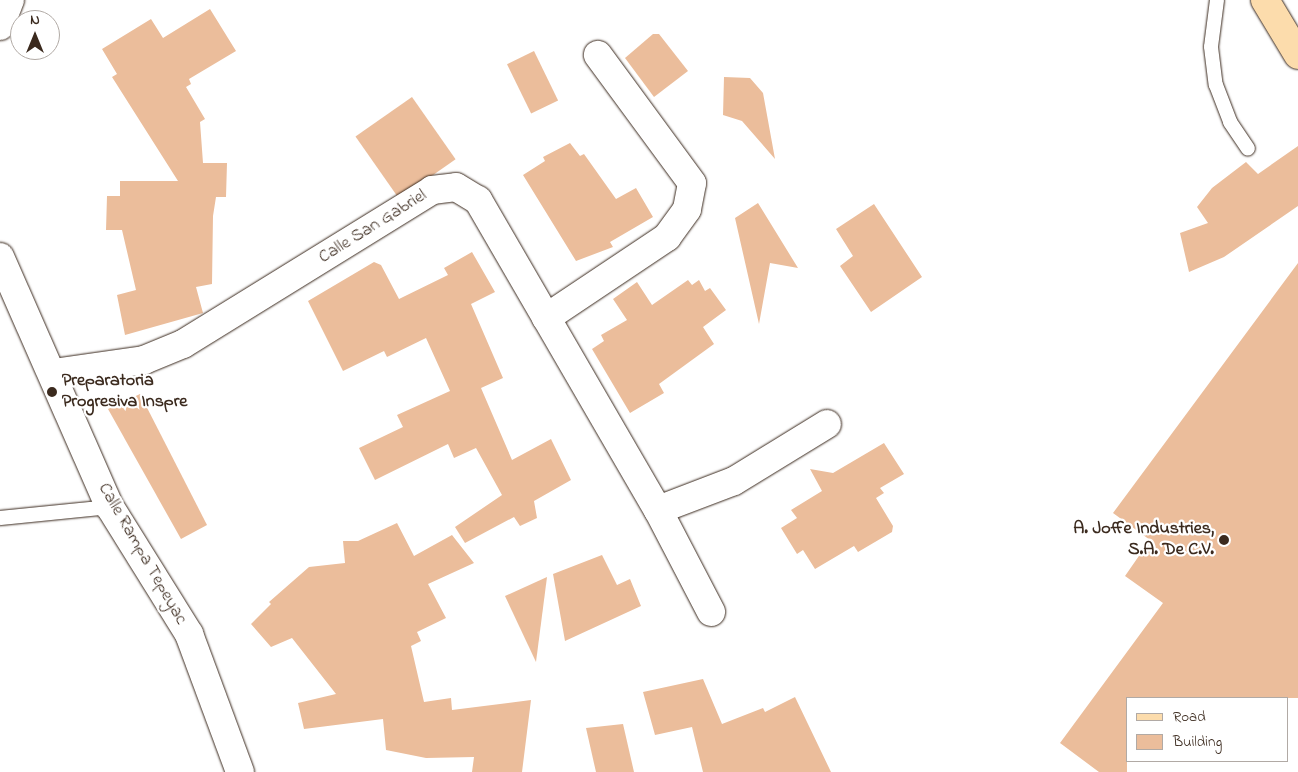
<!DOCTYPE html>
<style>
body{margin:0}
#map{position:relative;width:1298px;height:772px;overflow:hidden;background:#fff;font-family:"Indie Flower",sans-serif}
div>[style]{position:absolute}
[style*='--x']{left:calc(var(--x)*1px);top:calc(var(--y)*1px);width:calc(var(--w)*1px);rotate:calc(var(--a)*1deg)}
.building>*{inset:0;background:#ebbd9b;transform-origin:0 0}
.roads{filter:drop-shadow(0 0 1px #3b2a1e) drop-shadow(0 0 1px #3b2a1e)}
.lane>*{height:14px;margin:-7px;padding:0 7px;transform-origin:7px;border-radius:7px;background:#fff}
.street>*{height:28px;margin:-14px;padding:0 14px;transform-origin:14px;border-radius:14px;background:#fff}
.secondary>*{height:28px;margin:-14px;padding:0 14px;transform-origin:14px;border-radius:14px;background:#fff}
.primary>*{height:28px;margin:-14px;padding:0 14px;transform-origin:14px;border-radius:14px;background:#fcdcac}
.dots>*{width:14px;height:14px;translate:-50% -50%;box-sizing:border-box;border:2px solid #fff;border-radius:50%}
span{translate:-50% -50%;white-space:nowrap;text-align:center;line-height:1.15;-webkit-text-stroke:4.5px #fff;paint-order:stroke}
.street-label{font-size:18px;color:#3b2a1e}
.poi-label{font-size:18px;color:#3b2a1e;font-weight:700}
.left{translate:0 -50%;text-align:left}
.right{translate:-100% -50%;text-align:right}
.legend{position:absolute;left:1126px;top:697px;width:162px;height:65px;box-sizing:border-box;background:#fff;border:1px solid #b1aaa5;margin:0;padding:6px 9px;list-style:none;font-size:15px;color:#3b2a1e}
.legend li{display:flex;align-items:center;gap:10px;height:25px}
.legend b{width:25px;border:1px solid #b1aaa5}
.north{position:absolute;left:10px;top:10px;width:50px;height:50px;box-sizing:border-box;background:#fff;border:1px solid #b1aaa5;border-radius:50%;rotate:0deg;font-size:14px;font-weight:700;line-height:20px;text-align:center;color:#3b2a1e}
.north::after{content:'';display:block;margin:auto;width:18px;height:22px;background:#3b2a1e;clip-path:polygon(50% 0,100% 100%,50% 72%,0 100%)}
</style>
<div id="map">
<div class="building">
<i style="clip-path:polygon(210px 9px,236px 51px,189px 79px,191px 84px,186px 87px,205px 119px,200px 122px,203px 163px,227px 163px,226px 197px,216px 197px,213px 216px,212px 284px,196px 287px,203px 313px,125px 335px,117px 295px,136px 290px,122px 230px,106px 230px,107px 196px,120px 196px,120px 181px,178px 181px,112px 77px,117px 74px,102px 49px,151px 19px,163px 38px)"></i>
<i style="clip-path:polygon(653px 34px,659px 34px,688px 71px,654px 97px,625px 58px)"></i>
<i style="left:534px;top:51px;width:55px;height:30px;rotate:64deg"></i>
<i style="clip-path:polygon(724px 77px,750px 78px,763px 93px,775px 159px,742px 121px,723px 115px)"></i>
<i style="left:412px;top:97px;width:76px;height:69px;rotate:55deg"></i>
<i style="clip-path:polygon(570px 143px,580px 156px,584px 154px,616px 199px,636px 188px,653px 217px,610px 242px,613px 247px,576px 261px,523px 175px,545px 161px,543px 157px)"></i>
<i style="clip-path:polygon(1298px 146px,1298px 206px,1224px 257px,1189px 272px,1180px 233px,1208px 223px,1197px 207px,1212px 188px,1246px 162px,1258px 174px)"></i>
<i style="clip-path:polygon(758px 203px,798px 268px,770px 263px,759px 324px,735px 218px)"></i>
<i style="clip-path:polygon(874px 204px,922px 277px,871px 312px,840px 266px,853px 256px,836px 229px)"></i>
<i style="clip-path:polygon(472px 252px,495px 292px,471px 304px,503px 378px,481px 388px,512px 460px,551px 439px,571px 480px,534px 501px,537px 518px,520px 526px,514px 517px,465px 543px,455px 527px,502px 495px,476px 448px,454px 458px,448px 444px,375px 480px,359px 448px,403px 427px,397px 415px,450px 391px,426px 338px,387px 357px,384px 351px,343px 371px,308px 301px,374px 262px,381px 265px,399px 299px,448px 275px,444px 268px)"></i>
<i style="clip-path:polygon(1298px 263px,1298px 698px,1127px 698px,1127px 772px,1099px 772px,1060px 743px,1163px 603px,1125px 576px,1150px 540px,1113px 513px)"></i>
<i style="clip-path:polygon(688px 280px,692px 285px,699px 280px,705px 291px,710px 288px,726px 310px,703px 327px,714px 344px,659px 384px,664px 393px,630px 413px,592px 349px,604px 341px,601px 335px,627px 320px,613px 299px,637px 282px,652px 305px)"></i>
<i style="clip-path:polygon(140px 394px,207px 525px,181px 539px,108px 409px)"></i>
<i style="clip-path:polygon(884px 443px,904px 474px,880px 488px,884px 493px,876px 498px,893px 526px,892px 532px,858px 552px,854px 546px,815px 569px,803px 550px,797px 554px,781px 528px,797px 518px,791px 510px,822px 491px,810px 469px,833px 473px)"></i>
<i style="clip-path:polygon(397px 523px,414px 556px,452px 535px,474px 563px,428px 584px,446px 618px,417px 632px,421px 641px,411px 646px,424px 702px,451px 698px,452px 710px,531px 700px,522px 772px,472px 772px,474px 757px,426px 758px,386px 750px,383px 719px,304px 729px,298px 703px,336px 694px,292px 638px,271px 647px,251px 624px,271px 604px,269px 602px,309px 567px,345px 563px,343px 541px,358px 541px)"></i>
<i style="clip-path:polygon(602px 555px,617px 585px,630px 579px,641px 606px,565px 641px,553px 574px)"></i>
<i style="clip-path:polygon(547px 577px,536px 662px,505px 596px)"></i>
<i style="clip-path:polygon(703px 679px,722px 724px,763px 708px,765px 712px,795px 697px,831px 772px,703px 772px,692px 727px,655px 735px,643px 692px)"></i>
<i style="clip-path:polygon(623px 724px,634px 772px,596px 772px,586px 728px)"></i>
</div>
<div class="roads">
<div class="lane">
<i style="--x:1217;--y:0;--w:47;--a:97.3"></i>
<i style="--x:1211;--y:47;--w:38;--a:83"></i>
<i style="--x:1216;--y:85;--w:40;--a:69"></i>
<i style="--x:1230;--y:122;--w:32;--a:56"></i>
<i style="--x:0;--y:518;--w:111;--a:-5.7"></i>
</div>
<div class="street">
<i style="--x:546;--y:318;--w:146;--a:-33.8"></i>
<i style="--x:667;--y:237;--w:34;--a:-54"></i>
<i style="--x:687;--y:209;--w:26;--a:-79"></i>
<i style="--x:692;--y:183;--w:159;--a:-126.3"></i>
<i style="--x:53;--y:373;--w:92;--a:-8.1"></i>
<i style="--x:144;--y:360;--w:42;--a:-22.3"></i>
<i style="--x:183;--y:344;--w:293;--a:-31.7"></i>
<i style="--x:432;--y:190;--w:24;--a:-7"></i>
<i style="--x:456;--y:187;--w:26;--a:31"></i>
<i style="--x:478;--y:200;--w:358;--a:59.9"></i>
<i style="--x:658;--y:510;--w:115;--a:62.5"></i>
<i style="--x:658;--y:510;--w:81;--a:-20.9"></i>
<i style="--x:734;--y:481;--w:109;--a:-31.5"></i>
</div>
<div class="secondary">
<i style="--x:0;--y:26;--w:28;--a:-69"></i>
<i style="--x:0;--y:257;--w:273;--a:66.3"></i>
<i style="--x:110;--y:507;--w:150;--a:58.1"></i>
<i style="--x:189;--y:634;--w:147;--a:69.7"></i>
</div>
<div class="primary">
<i style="--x:1265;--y:0;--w:64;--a:59"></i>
</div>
</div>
<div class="dots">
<i style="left:52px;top:392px;background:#3b2a1e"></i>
<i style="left:1224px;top:540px;background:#3b2a1e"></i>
</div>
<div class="street-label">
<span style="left:373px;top:227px;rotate:-32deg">Calle San Gabriel</span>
<span style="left:142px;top:554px;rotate:60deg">Calle Rampa Tepeyac</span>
</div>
<div class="poi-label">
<span class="left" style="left:62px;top:392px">Preparatoria<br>Progresiva Inspre</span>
<span class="right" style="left:1214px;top:540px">A. Joffe Industries,<br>S.A. De C.V.</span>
</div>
<ul class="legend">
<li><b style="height:6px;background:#fcdcac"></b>Road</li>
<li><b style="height:14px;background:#ebbd9b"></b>Building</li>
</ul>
<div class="north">N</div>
</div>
